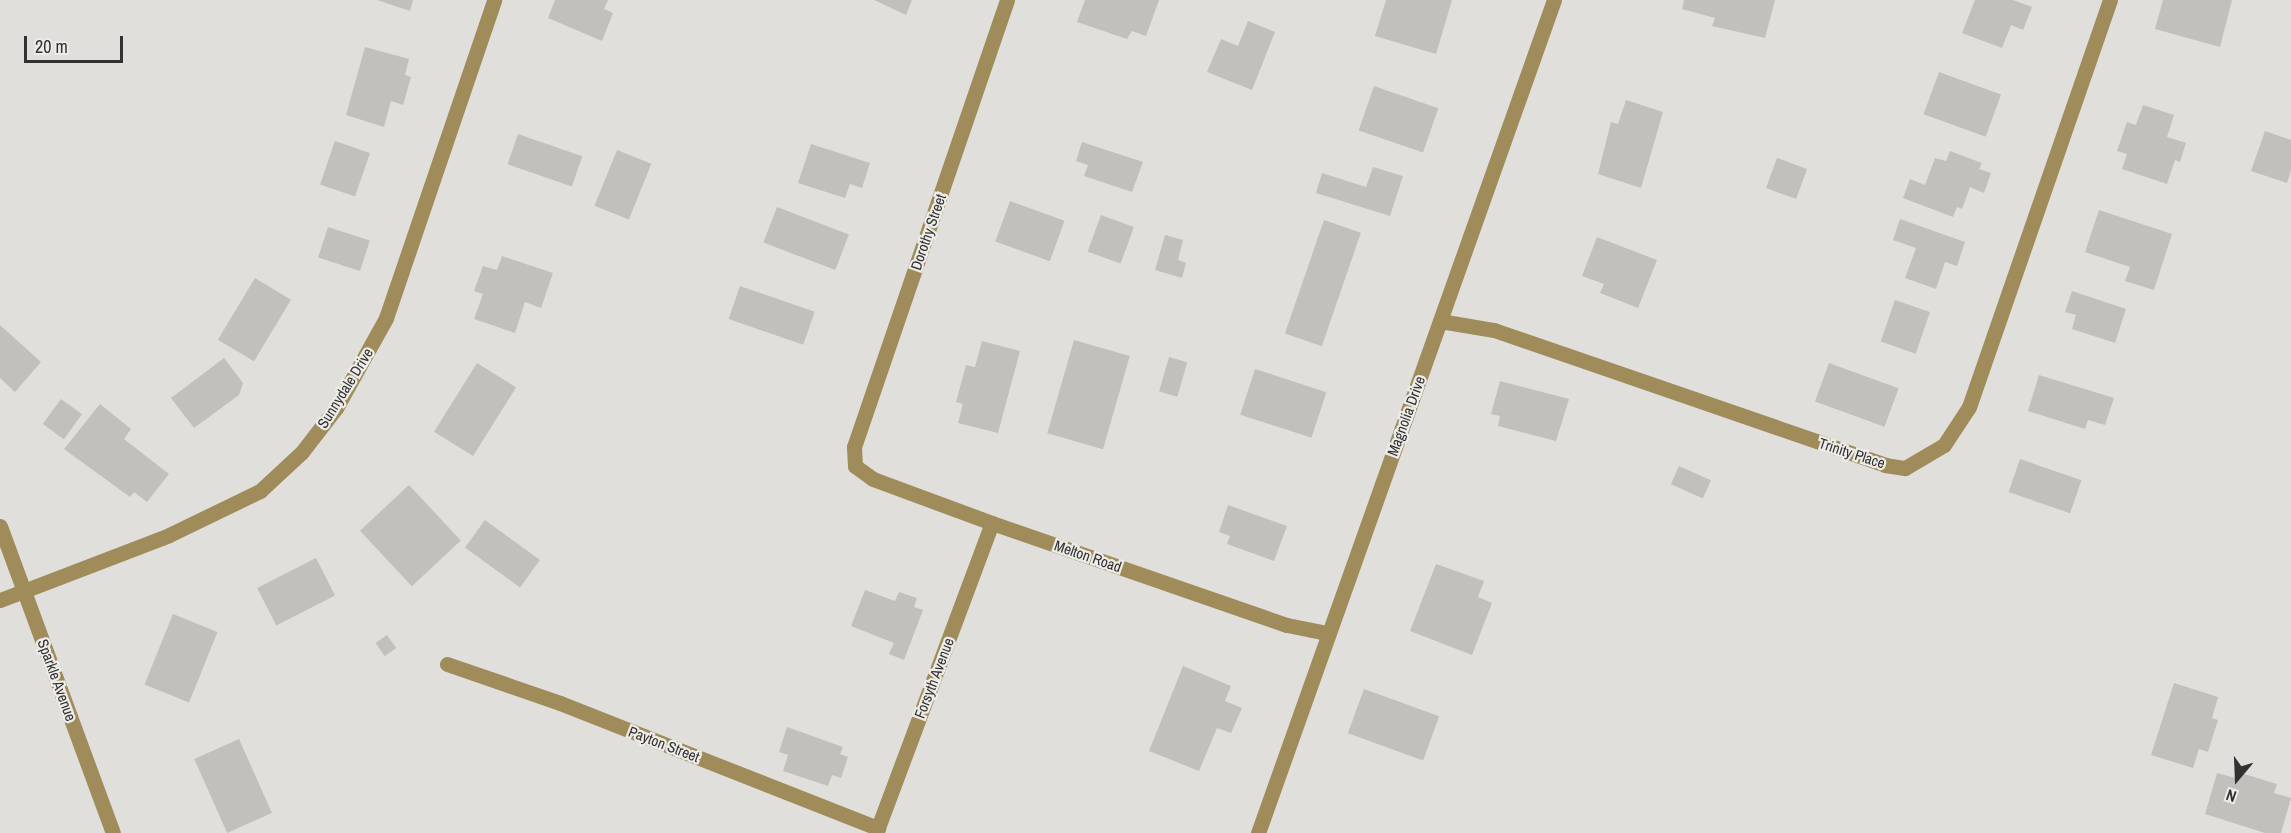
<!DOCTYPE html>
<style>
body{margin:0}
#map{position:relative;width:2291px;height:833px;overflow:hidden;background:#e0dfdc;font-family:"Archivo Narrow",sans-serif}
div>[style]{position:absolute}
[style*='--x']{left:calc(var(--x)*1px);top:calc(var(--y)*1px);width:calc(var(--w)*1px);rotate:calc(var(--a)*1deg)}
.building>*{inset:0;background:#c1c0bd;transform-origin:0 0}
.minor>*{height:15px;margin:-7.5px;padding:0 7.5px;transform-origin:7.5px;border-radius:7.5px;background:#9f8c5a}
span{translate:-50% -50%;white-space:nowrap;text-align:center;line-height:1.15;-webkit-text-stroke:4.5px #edece9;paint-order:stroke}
.street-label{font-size:15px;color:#333231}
.north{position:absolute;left:2207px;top:749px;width:60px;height:60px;-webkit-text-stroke:4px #edece9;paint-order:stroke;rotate:199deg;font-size:16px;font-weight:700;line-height:24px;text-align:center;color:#333231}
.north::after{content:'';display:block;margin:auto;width:21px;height:27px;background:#333231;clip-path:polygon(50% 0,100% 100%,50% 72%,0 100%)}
.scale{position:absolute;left:24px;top:36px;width:99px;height:27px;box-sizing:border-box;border:3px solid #333231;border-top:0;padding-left:8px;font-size:18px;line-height:21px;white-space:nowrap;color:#333231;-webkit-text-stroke:4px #edece9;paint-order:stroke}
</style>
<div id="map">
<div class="building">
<i style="clip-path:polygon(377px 0,413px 0,410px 11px)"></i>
<i style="clip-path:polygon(555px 0,608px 0,604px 9px,613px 13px,602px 41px,548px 18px)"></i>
<i style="clip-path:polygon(874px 0,912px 0,906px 15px)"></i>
<i style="clip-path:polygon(1085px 0,1159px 0,1146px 36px,1132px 31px,1127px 39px,1077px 22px)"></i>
<i style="clip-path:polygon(1386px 0,1452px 0,1436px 54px,1375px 36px)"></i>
<i style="clip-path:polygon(1684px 0,1775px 0,1765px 38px,1712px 26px,1715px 18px,1682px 9px)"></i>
<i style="clip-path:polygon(1975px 0,2013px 0,2032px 7px,2023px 30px,2011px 25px,2002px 48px,1962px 33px)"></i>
<i style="clip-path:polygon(2163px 0,2232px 0,2220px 47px,2155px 29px)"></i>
<i style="clip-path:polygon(1248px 21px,1275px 32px,1252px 90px,1207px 72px,1221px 39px,1238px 46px)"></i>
<i style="clip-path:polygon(365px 47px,409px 59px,405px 75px,411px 77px,403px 105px,391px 101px,384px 127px,346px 115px)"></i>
<i style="left:1939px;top:72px;width:66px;height:45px;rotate:20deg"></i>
<i style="left:1374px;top:86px;width:68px;height:47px;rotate:19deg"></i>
<i style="clip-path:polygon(1626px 100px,1663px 112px,1641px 188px,1598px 174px,1611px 122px,1618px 124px)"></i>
<i style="clip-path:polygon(2143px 105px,2174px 115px,2167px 137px,2186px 143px,2180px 162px,2175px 160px,2167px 184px,2122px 169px,2127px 154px,2117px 151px,2127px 122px,2136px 125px)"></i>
<i style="clip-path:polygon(2265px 131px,2291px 140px,2291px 170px,2287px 183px,2251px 171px)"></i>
<i style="left:518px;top:134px;width:68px;height:32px;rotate:19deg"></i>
<i style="left:335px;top:141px;width:37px;height:46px;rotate:19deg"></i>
<i style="clip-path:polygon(1082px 142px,1143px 162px,1132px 192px,1084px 176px,1088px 165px,1076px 161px)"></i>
<i style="clip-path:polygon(811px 144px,870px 163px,862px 188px,850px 184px,845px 198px,798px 183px)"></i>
<i style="left:617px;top:150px;width:37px;height:60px;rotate:22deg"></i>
<i style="clip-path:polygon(1950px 151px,1982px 163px,1979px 169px,1991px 173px,1984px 193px,1970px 187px,1962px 209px,1957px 207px,1953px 217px,1903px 198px,1910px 179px,1925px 185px,1935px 158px,1946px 161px)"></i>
<i style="left:1777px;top:158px;width:32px;height:32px;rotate:20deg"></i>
<i style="clip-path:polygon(1373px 167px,1403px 176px,1390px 216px,1316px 193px,1322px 173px,1366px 187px)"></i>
<i style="left:1010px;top:201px;width:58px;height:43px;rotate:20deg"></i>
<i style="left:777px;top:207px;width:77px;height:38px;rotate:21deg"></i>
<i style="clip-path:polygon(2099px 210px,2172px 234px,2154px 290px,2125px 281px,2130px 267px,2085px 252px)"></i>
<i style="left:1101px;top:215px;width:35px;height:39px;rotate:20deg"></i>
<i style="clip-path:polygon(1900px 219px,1965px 242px,1957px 266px,1945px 262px,1936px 289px,1905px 278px,1916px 248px,1893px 240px)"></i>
<i style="left:1324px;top:220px;width:39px;height:120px;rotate:19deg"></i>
<i style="left:328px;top:227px;width:44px;height:32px;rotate:18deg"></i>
<i style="clip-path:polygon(1165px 235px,1183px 240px,1178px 260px,1186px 263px,1182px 278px,1155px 270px)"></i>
<i style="clip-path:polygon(1597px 237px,1657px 260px,1638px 308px,1600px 293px,1604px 284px,1582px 276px)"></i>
<i style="clip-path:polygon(502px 256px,553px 273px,541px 308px,525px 302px,515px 333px,474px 319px,483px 294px,474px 291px,483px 266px,497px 270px)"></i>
<i style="left:255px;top:278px;width:42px;height:72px;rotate:31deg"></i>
<i style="left:740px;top:286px;width:79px;height:35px;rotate:19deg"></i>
<i style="clip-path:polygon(2072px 291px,2126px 309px,2115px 343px,2072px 329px,2076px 315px,2065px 312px)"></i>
<i style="left:1895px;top:300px;width:37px;height:44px;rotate:19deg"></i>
<i style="clip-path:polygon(0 325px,41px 362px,15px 392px,0 378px)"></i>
<i style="left:1074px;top:340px;width:58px;height:97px;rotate:16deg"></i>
<i style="clip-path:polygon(982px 341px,1020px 351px,998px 433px,958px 423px,963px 404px,956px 402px,966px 365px,975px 367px)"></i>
<i style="left:1169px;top:357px;width:19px;height:36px;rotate:16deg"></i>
<i style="clip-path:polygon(224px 358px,243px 383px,239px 395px,194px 428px,171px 398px)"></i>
<i style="left:477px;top:363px;width:46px;height:81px;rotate:32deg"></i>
<i style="left:1829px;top:363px;width:74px;height:41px;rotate:20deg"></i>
<i style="left:1255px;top:369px;width:75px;height:48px;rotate:18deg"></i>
<i style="clip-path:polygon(2039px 375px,2114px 398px,2105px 425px,2088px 420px,2085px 429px,2028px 411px)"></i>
<i style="clip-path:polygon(1500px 381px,1569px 399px,1556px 441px,1498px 426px,1500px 416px,1491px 414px)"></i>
<i style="left:61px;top:399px;width:26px;height:31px;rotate:36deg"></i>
<i style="clip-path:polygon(100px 404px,131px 429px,124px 439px,169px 474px,147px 502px,134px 492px,130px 497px,64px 449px)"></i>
<i style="left:2020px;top:459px;width:65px;height:35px;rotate:19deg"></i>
<i style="left:1679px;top:466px;width:35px;height:20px;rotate:24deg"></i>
<i style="left:409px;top:485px;width:76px;height:67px;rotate:47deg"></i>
<i style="clip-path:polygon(1228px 505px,1287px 526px,1274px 561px,1227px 544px,1230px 536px,1219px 532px)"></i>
<i style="left:485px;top:520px;width:68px;height:34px;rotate:36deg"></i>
<i style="left:316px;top:558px;width:42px;height:66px;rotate:63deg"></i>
<i style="clip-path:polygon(1436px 564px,1484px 581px,1478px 597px,1492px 603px,1472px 655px,1410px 631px)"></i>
<i style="clip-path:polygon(865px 590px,895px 601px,899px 592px,917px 598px,914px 607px,923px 610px,904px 660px,889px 654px,894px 643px,851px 626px)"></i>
<i style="left:173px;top:614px;width:48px;height:76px;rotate:22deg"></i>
<i style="left:387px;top:635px;width:16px;height:14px;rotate:55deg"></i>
<i style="clip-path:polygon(1183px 666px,1231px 686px,1225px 701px,1242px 708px,1231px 733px,1217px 728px,1199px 771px,1149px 751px)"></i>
<i style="clip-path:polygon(2174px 683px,2218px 697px,2212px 718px,2218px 720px,2208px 752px,2199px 749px,2193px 768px,2151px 755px)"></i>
<i style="left:1364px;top:689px;width:80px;height:47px;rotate:20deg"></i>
<i style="clip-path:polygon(787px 727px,843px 747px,840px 754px,848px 757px,841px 778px,832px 775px,828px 786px,783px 771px,788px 755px,779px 752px)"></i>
<i style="left:239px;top:739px;width:81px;height:49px;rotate:66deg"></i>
<i style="clip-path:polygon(2217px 773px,2239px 779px,2241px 773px,2277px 784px,2274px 793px,2291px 798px,2281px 833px,2265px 833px,2205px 814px)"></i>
</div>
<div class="minor">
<i style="--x:1007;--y:0;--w:472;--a:108.9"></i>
<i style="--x:854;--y:447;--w:19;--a:87"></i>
<i style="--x:855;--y:466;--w:22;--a:36"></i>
<i style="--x:873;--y:479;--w:127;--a:20.3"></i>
<i style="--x:992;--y:523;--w:312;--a:19.1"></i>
<i style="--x:1287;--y:625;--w:41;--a:11.3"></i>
<i style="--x:1440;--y:321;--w:55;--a:9.5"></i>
<i style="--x:1494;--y:330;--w:414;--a:19"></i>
<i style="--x:1885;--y:465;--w:20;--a:9"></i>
<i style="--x:1905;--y:468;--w:45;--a:-30.5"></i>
<i style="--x:1944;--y:445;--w:45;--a:-56.7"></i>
<i style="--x:1969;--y:407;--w:431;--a:-70.9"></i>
<i style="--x:0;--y:526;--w:327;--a:69.8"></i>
<i style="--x:0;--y:600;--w:181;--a:-21"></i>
<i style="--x:169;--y:535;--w:101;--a:-25.8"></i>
<i style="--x:260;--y:491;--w:57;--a:-42.9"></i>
<i style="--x:302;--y:452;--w:56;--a:-52.3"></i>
<i style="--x:336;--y:408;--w:103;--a:-60.9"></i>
<i style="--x:386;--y:318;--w:336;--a:-71.2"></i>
<i style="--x:447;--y:664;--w:120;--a:19"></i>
<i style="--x:560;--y:703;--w:342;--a:21.5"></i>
<i style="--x:876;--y:833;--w:331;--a:-69.5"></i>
<i style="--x:1258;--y:833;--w:884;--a:-70.44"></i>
</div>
<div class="street-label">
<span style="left:928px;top:232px;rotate:-71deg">Dorothy Street</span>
<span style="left:345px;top:388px;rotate:-58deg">Sunnydale Drive</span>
<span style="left:1406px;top:416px;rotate:-70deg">Magnolia Drive</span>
<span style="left:1852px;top:453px;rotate:18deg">Trinity Place</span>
<span style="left:1088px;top:556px;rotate:19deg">Melton Road</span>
<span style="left:934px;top:678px;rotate:-69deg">Forsyth Avenue</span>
<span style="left:57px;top:680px;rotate:70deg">Sparkle Avenue</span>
<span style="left:664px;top:744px;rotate:21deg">Payton Street</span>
</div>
<div class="north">N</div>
<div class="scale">20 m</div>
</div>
